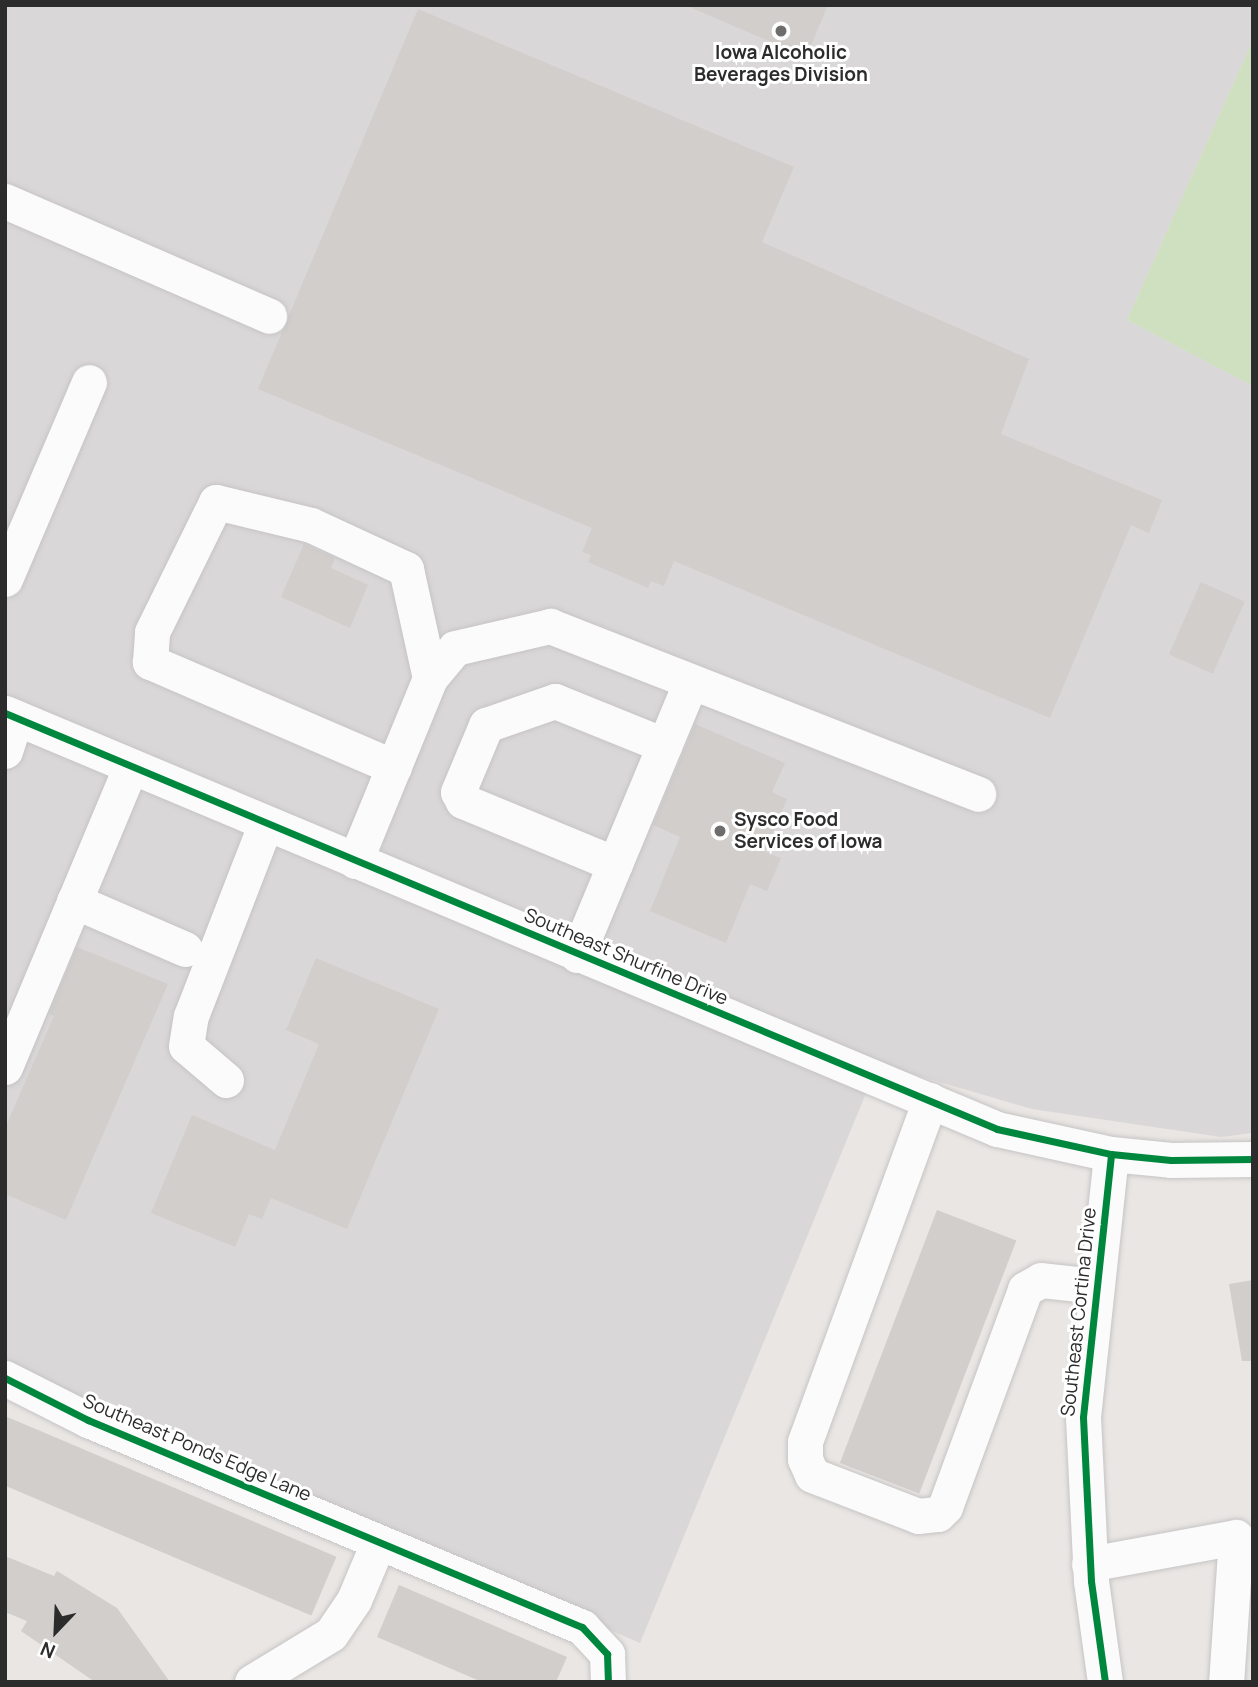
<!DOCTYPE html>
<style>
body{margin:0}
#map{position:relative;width:1258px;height:1687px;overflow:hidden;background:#e9e6e3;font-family:Manrope,sans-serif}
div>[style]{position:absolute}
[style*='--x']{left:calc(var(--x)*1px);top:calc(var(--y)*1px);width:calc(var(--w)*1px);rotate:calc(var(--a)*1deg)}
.industrial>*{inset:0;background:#dad7d9}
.green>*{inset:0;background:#cee0bf}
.building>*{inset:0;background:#d1cecc;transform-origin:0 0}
.roads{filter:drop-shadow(0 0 2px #c6c4c5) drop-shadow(0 0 2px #c6c4c5)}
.minor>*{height:35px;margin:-17.5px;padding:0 17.5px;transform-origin:17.5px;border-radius:17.5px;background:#fcfbfb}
.cycleway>*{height:7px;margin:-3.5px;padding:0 3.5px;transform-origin:3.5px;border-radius:3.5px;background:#00873e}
.dots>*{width:19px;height:19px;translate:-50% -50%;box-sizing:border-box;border:4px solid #fff;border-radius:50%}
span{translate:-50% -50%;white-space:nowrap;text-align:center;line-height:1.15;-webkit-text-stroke:6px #fff;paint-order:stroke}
.poi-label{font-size:19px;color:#2c2c2c;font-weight:700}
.left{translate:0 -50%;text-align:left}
.street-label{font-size:19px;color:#2c2c2c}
.frame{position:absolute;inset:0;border:7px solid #2c2c2c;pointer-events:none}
.north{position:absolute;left:21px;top:1596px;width:70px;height:70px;-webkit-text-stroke:5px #fff;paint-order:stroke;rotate:203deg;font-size:19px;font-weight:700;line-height:28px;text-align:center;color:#2c2c2c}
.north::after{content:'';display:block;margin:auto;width:24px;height:32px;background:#2c2c2c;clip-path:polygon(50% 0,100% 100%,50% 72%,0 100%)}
</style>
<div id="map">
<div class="industrial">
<i style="clip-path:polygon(5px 5px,1253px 5px,1253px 40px,1127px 320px,1253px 386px,1253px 1133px,1221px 1137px,1032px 1109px,878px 1064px,640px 1643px,5px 1365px)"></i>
</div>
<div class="green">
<i style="clip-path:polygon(1253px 40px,1253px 386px,1127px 320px)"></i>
</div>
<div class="building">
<i style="clip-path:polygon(685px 5px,828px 5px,806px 57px)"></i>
<i style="clip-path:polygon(418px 9px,794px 167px,762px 242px,1029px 359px,1001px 434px,1162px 500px,1149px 533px,1131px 525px,1050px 718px,674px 561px,664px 586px,651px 581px,648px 588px,588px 562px,591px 555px,582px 552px,592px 528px,258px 389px)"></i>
<i style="clip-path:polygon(304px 544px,335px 558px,331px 568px,368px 585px,350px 628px,281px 597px)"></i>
<i style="left:1201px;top:582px;width:48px;height:79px;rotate:24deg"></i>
<i style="clip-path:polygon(695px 724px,785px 763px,772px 792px,787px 799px,765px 852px,781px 858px,767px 891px,750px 884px,726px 943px,650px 911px,680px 837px,653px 825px)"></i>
<i style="clip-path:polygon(77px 947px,168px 984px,66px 1220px,5px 1194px,5px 1128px,54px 1016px,49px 1014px)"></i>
<i style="clip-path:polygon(316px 958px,439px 1009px,347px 1229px,271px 1198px,262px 1219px,249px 1214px,235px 1247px,151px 1213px,192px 1115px,275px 1150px,319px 1044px,286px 1030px)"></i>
<i style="left:937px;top:1210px;width:85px;height:271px;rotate:21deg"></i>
<i style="clip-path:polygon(1253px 1280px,1253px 1361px,1242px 1361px,1229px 1284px)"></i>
<i style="left:5px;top:1416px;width:360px;height:64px;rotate:23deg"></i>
<i style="clip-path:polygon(5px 1556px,54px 1576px,57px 1571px,117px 1608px,170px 1682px,95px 1682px,21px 1631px,27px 1621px,5px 1612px)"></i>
<i style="clip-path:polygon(399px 1585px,567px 1657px,556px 1682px,482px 1682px,377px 1637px)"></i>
</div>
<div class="roads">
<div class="minor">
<i style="--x:5;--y:201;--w:288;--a:23.5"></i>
<i style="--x:5;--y:579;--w:214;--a:-66.9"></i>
<i style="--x:5;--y:713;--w:1076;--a:22.75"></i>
<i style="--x:997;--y:1129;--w:117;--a:12.4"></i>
<i style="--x:1111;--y:1154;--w:60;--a:5.7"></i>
<i style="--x:1171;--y:1160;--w:82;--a:-0.7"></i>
<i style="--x:5;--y:751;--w:35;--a:-72"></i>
<i style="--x:394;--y:767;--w:266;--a:-156.7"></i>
<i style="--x:150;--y:662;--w:30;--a:-86"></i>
<i style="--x:152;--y:632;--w:145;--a:-63.8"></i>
<i style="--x:216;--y:502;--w:98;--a:13.6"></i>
<i style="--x:311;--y:525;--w:105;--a:24.9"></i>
<i style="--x:406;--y:569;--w:112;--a:77.6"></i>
<i style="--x:355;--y:861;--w:198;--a:-67.7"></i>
<i style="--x:430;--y:678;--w:39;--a:-50"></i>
<i style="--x:455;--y:648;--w:98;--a:-13"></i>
<i style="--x:550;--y:626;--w:460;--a:21.4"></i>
<i style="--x:615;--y:864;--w:165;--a:-157.5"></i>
<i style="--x:463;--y:801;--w:10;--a:-119"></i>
<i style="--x:458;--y:792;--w:73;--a:-67.3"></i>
<i style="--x:486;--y:725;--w:73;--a:-19.2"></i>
<i style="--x:555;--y:701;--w:118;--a:22"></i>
<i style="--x:74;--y:901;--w:121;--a:23.4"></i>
<i style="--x:577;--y:955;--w:295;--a:-67.4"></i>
<i style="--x:5;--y:1067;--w:326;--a:-67.3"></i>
<i style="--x:226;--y:1080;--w:52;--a:-139.6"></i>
<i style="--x:186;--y:1046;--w:30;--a:-81"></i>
<i style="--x:191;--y:1016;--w:207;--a:-68.8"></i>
<i style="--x:930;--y:1100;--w:364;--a:110.1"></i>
<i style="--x:805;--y:1442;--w:17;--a:90"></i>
<i style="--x:805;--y:1459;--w:17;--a:66"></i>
<i style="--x:812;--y:1475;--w:114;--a:21.1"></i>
<i style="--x:918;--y:1516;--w:20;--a:-6"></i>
<i style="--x:938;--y:1514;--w:10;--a:-45"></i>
<i style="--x:945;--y:1507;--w:232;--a:-69.8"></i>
<i style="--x:1025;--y:1289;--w:18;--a:-29"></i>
<i style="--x:1041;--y:1280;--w:55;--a:6.2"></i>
<i style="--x:5;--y:1378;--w:93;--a:26.8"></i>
<i style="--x:88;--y:1420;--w:536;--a:22.74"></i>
<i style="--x:582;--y:1627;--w:37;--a:47"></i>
<i style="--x:607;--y:1654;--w:28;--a:88"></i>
<i style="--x:1089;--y:1564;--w:149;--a:-10.4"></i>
<i style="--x:1236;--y:1537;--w:145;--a:93.9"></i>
<i style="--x:252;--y:1682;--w:92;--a:-31.3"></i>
<i style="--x:331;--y:1634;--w:41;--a:-55.9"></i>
<i style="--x:354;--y:1600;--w:62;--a:-67.2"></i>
<i style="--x:1105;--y:1682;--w:102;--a:-97.9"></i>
<i style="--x:1091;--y:1581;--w:164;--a:-92.8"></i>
<i style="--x:1083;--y:1417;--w:264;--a:-83.9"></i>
</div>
</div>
<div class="cycleway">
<i style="--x:5;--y:713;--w:1076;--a:22.75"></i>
<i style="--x:997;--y:1129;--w:117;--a:12.4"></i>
<i style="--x:1111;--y:1154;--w:60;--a:5.7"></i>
<i style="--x:1171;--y:1160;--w:82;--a:-0.7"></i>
<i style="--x:5;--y:1378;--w:93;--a:26.8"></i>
<i style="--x:88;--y:1420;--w:536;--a:22.74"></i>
<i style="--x:582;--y:1627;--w:37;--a:47"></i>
<i style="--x:607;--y:1654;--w:28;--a:88"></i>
<i style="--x:1105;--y:1682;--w:102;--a:-97.9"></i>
<i style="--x:1091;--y:1581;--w:164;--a:-92.8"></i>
<i style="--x:1083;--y:1417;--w:264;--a:-83.9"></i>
</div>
<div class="dots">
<i style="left:781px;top:31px;background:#6e6d6c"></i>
<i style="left:720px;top:831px;background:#6e6d6c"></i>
</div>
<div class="poi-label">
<span style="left:781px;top:64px">Iowa Alcoholic<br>Beverages Division</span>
<span class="left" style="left:734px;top:831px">Sysco Food<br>Services of Iowa</span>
</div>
<div class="street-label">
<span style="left:626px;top:957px;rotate:23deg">Southeast Shurfine Drive</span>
<span style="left:1079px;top:1312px;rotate:-84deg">Southeast Cortina Drive</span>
<span style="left:197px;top:1448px;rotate:23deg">Southeast Ponds Edge Lane</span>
</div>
<div class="frame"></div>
<div class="north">N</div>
</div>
